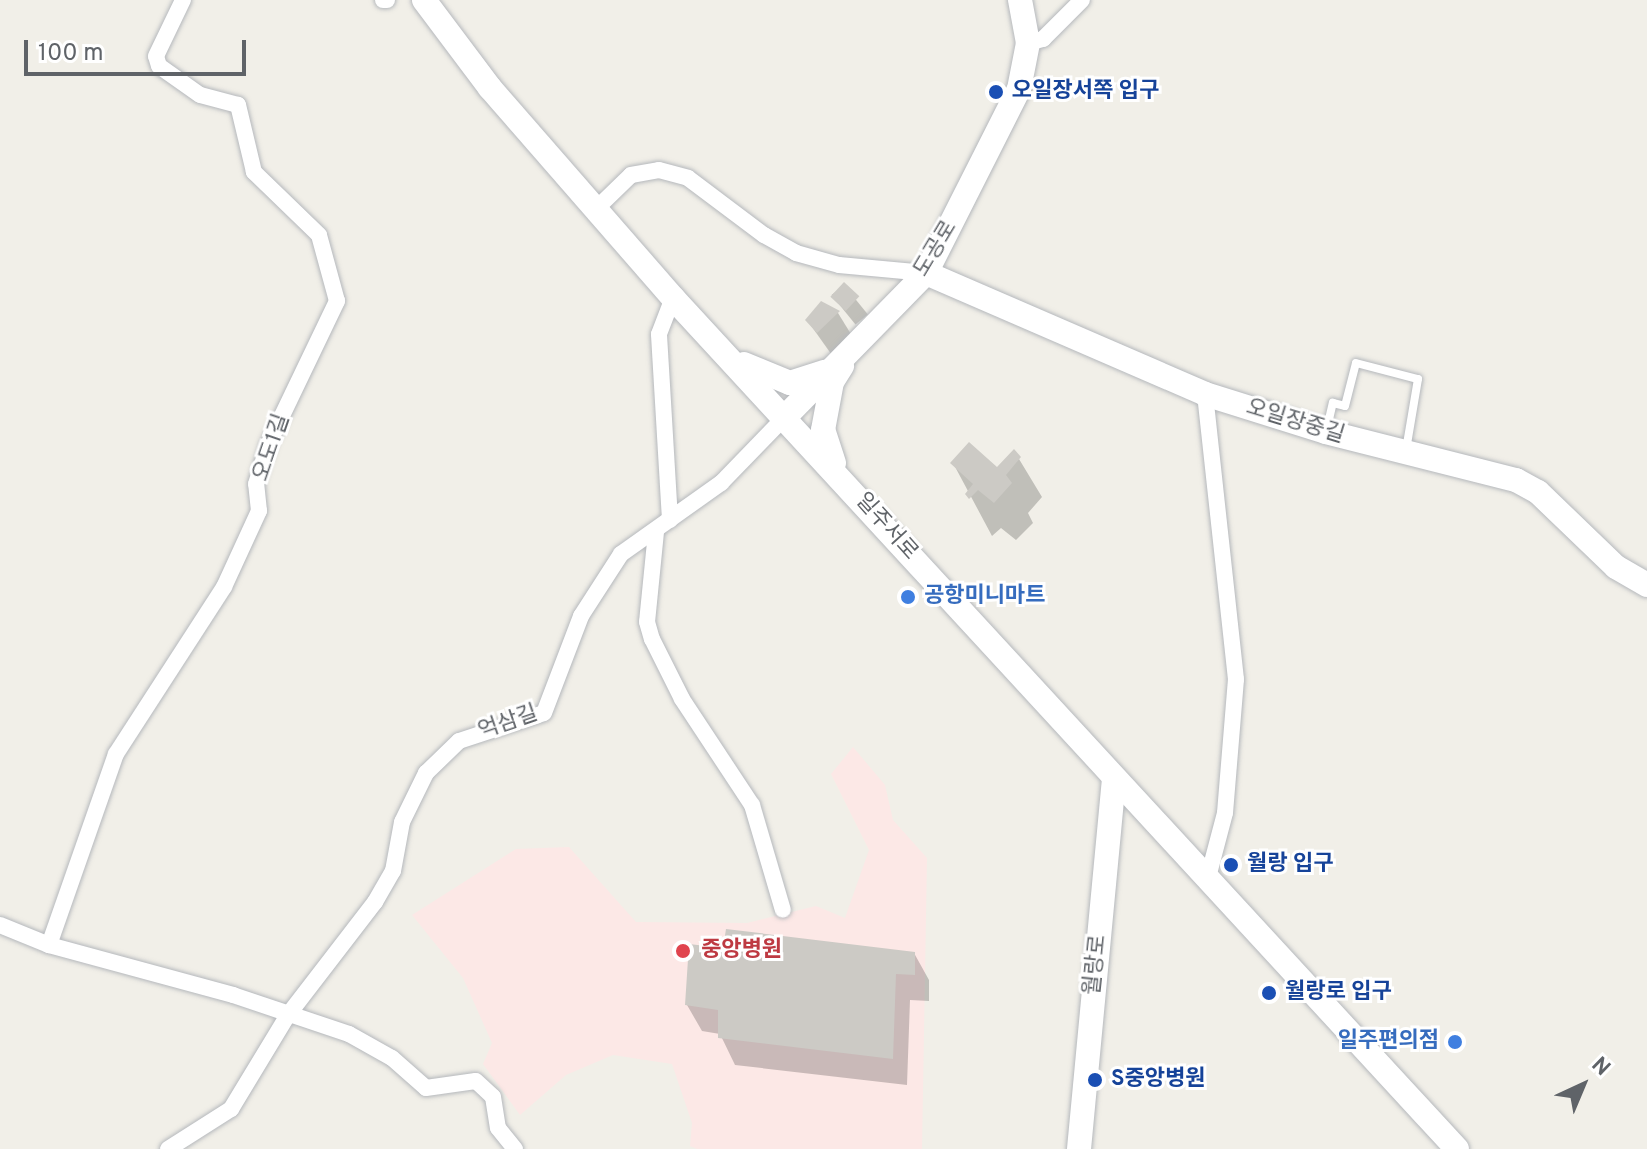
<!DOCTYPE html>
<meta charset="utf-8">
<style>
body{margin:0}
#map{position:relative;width:1647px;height:1149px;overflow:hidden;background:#f1efe8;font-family:Overpass,"Noto Sans KR",sans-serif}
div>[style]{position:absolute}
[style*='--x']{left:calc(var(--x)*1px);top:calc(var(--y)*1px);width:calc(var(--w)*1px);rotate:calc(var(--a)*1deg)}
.medical>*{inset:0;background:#fce8e6}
.shadow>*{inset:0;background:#0003;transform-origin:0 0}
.building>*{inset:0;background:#cccac5;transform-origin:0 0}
.roads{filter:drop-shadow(0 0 2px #b5b8bc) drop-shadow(0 0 2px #b5b8bc)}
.lane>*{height:8px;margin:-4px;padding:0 4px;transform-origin:4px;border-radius:4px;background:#fff}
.street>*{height:16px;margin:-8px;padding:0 8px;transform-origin:8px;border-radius:8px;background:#fff}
.secondary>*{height:24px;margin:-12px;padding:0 12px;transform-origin:12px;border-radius:12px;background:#fff}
.dots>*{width:22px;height:22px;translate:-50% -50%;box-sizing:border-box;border:4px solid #fff;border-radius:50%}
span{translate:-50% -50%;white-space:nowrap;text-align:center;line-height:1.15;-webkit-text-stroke:6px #fff;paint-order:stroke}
.transit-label{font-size:22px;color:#164399;font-weight:700}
.left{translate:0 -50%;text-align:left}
.street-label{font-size:22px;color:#5f6368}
.shop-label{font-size:22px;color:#366cbe;font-weight:700}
.right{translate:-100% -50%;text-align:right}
.health-label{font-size:22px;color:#be3a42;font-weight:700}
.north{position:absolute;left:1543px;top:1045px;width:80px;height:80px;-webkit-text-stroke:6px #fff;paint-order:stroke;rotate:44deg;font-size:22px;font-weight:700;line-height:32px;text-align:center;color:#5f6368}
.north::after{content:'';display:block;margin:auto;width:28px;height:36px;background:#5f6368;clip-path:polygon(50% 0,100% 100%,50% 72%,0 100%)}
.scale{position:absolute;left:24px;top:40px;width:222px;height:36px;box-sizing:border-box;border:4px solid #5f6368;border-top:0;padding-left:10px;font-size:24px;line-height:28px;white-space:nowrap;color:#5f6368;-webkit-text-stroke:6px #fff;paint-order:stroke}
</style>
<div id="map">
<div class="medical">
<i style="clip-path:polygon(853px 747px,885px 785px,893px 820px,927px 858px,922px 1149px,697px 1149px,690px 1146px,692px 1123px,672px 1064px,613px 1055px,566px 1075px,520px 1115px,483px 1064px,492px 1043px,463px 978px,412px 915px,516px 849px,569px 847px,636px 922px,747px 923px,816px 906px,845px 918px,869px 850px,831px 774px)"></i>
</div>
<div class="shadow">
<i style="left:844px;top:285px;width:38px;height:16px;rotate:51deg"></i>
<i style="clip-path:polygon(821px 304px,838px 313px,854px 339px,834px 358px,807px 320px)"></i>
<i style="clip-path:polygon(1019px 459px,1042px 497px,1028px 513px,1033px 523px,1016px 540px,1001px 528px,992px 536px,953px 463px,998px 470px)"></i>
<i style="clip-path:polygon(725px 950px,914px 953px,929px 980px,929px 1001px,910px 1000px,907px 1085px,735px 1065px,720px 1034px,702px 1031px,687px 1005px)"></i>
</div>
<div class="building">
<i style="left:844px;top:282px;width:21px;height:20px;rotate:43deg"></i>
<i style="clip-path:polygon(821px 301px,840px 311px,817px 333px,805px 320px)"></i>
<i style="clip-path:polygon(969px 442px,997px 467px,1014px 449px,1021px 457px,1006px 475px,1012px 483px,994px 503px,978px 490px,969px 499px,965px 494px,973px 484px,950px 463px)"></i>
<i style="clip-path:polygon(726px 929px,915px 952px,915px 975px,896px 974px,893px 1059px,718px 1038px,718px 1010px,685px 1005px,689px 944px,723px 948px)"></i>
</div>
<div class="roads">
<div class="lane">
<i style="--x:1327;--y:428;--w:26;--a:-77"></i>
<i style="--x:1333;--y:403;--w:12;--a:14"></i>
<i style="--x:1345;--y:406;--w:44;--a:-75.7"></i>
<i style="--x:1356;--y:363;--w:64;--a:14.5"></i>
<i style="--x:1418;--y:379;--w:72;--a:99.6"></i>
</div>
<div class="street">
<i style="--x:383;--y:0;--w:4;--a:0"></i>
<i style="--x:1028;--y:43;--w:16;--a:-15"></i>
<i style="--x:1043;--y:39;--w:55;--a:-45"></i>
<i style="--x:597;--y:208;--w:47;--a:-44.1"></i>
<i style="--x:631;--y:175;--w:28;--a:-10"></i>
<i style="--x:659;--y:170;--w:30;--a:15"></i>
<i style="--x:688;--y:178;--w:95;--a:36.9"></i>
<i style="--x:764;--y:235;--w:37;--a:29"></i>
<i style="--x:796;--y:253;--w:45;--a:15.6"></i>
<i style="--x:839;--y:265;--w:87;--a:5.3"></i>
<i style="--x:1205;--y:394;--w:287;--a:83.8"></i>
<i style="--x:1236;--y:679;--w:134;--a:94.7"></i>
<i style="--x:1225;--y:813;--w:70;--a:104.8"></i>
<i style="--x:670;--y:520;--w:186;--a:-93.4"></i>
<i style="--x:659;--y:334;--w:39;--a:-69"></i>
<i style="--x:656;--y:532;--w:90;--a:95.7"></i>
<i style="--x:647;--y:622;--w:18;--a:74"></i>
<i style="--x:652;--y:639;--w:67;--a:63.4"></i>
<i style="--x:682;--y:699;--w:127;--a:56.6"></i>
<i style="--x:752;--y:805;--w:109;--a:73.6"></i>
<i style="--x:0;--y:925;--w:53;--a:22.2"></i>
<i style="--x:49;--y:945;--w:191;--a:15.2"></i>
<i style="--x:233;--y:995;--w:122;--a:18.6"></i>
<i style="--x:349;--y:1034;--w:49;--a:29.2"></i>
<i style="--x:392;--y:1058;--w:45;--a:41.4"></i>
<i style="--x:426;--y:1088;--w:50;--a:-8"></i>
<i style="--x:476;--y:1081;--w:23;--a:43"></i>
<i style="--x:493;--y:1097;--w:31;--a:81"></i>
<i style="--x:498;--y:1128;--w:27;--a:51"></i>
<i style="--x:49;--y:945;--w:202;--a:-70.7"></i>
<i style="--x:116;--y:754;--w:199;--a:-57.1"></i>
<i style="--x:224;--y:587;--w:84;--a:-65.3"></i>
<i style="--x:259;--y:511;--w:27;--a:-96"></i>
<i style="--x:256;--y:484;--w:41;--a:-72.9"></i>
<i style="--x:268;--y:445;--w:160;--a:-64.4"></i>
<i style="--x:337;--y:301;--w:68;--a:-105.3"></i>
<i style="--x:319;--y:235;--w:91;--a:-135.9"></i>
<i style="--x:254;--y:172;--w:69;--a:-103.4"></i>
<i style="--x:238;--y:105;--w:39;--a:-165"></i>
<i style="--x:200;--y:95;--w:50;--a:-144.7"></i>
<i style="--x:159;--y:66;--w:10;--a:-107"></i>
<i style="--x:156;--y:56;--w:62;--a:-64.3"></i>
<i style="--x:168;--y:1149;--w:75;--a:-32.4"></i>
<i style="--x:231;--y:1109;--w:110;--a:-58.8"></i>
<i style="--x:288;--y:1015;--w:143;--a:-52.4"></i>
<i style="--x:375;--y:902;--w:36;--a:-60"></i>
<i style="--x:393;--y:871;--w:50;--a:-79.6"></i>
<i style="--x:402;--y:822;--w:55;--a:-63.9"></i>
<i style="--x:426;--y:773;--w:46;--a:-44.1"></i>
<i style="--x:459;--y:741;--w:89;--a:-18.2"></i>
<i style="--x:544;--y:713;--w:104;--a:-69.1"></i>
<i style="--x:581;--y:616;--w:74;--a:-57.2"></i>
<i style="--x:621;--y:554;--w:123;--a:-35.4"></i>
<i style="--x:721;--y:483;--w:92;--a:-45.9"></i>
</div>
<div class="secondary">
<i style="--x:424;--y:0;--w:110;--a:53.1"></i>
<i style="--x:490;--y:88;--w:279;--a:48.9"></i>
<i style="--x:673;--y:298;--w:1157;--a:47.35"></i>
<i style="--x:926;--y:273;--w:304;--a:23.4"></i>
<i style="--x:1205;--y:394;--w:127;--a:17.4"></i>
<i style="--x:1326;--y:432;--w:196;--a:14.2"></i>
<i style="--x:1516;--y:480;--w:25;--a:29"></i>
<i style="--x:1538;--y:492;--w:108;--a:43.9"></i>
<i style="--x:1616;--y:567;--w:36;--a:30"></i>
<i style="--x:744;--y:364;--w:50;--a:22.4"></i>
<i style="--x:790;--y:383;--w:36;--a:-18"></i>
<i style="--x:785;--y:417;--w:202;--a:-45.6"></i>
<i style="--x:926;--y:273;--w:206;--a:-63.2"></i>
<i style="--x:1019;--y:89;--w:47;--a:-78.9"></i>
<i style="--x:1028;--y:43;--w:44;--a:-100.5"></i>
<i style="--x:834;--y:463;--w:35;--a:-108"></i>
<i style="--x:823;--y:430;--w:49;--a:-79.4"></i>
<i style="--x:832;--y:382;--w:19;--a:-58"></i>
<i style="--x:1079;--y:1149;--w:370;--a:-84.6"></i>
</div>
</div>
<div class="dots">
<i style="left:996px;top:92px;background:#1a4fb4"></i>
<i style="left:908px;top:597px;background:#3f7fe0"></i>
<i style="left:1231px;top:865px;background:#1a4fb4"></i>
<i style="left:683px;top:951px;background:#e0444e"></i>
<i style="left:1269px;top:993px;background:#1a4fb4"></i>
<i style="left:1455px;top:1042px;background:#3f7fe0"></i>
<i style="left:1095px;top:1080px;background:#1a4fb4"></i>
</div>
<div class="transit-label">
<span class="left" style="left:1012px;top:92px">오일장서쪽 입구</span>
<span class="left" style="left:1247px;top:865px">월랑 입구</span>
<span class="left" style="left:1285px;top:993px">월랑로 입구</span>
<span class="left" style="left:1111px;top:1080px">S중앙병원</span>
</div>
<div class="street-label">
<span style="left:936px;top:249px;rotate:-59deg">도공로</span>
<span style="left:1295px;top:422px;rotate:17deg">오일장중길</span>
<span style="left:272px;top:448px;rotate:-71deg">오도1길</span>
<span style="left:886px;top:527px;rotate:48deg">일주서로</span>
<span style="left:508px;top:723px;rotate:-19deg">억삼길</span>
<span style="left:1096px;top:965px;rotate:-84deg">월랑로</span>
</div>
<div class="shop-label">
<span class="left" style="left:924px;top:597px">공항미니마트</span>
<span class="right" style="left:1439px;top:1042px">일주편의점</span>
</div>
<div class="health-label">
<span class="left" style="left:701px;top:951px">중앙병원</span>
</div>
<div class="north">N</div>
<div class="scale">100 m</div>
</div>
